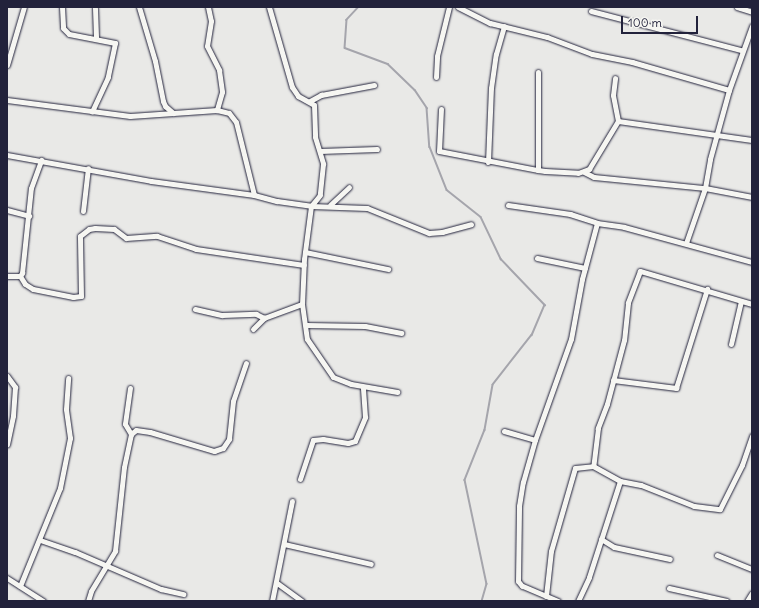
<!DOCTYPE html>
<style>
body{margin:0}
#map{position:relative;width:759px;height:608px;overflow:hidden;background:#e9e9e7;font-family:Delius,sans-serif}
div>[style]{position:absolute}
[style*='--x']{left:calc(var(--x)*1px);top:calc(var(--y)*1px);width:calc(var(--w)*1px);rotate:calc(var(--a)*1deg)}
.stream>*{height:1.5px;margin:-0.75px;padding:0 0.75px;transform-origin:0.75px;border-radius:0.75px;background:#a5a5ac}
.roads{filter:drop-shadow(0 0 1px #22223b) drop-shadow(0 0 1px #22223b)}
.minor>*{height:5px;margin:-2.5px;padding:0 2.5px;transform-origin:2.5px;border-radius:2.5px;background:#f6f6f2}
span{translate:-50% -50%;white-space:nowrap;text-align:center;line-height:1.15;-webkit-text-stroke:3px #f6f6f2;paint-order:stroke}
.frame{position:absolute;inset:0;border:8px solid #22223b;pointer-events:none}
.scale{position:absolute;left:621px;top:16px;width:77px;height:18px;box-sizing:border-box;border:2px solid #22223b;border-top:0;padding-left:5px;font-size:12px;line-height:14px;white-space:nowrap;color:#22223b;-webkit-text-stroke:3px #f6f6f2;paint-order:stroke}
</style>
<div id="map">
<div class="stream">
<i style="--x:359;--y:7;--w:18;--a:133"></i>
<i style="--x:347;--y:20;--w:28;--a:94"></i>
<i style="--x:345;--y:48;--w:46;--a:20.4"></i>
<i style="--x:388;--y:64;--w:37;--a:44"></i>
<i style="--x:415;--y:90;--w:22;--a:56"></i>
<i style="--x:427;--y:108;--w:39;--a:86"></i>
<i style="--x:430;--y:147;--w:46;--a:68.4"></i>
<i style="--x:447;--y:190;--w:43;--a:38.5"></i>
<i style="--x:481;--y:217;--w:47;--a:64.5"></i>
<i style="--x:501;--y:259;--w:64;--a:46.3"></i>
<i style="--x:545;--y:305;--w:33;--a:113"></i>
<i style="--x:532;--y:335;--w:63;--a:128"></i>
<i style="--x:493;--y:385;--w:46;--a:100.1"></i>
<i style="--x:485;--y:430;--w:54;--a:111.8"></i>
<i style="--x:465;--y:480;--w:106;--a:78.1"></i>
<i style="--x:487;--y:584;--w:18;--a:106"></i>
</div>
<div class="roads">
<div class="minor">
<i style="--x:62;--y:7;--w:21;--a:87"></i>
<i style="--x:63;--y:28;--w:8;--a:45"></i>
<i style="--x:69;--y:34;--w:47;--a:11.1"></i>
<i style="--x:115;--y:43;--w:35;--a:102"></i>
<i style="--x:108;--y:77;--w:38;--a:115"></i>
<i style="--x:139;--y:7;--w:56;--a:73.5"></i>
<i style="--x:155;--y:61;--w:41;--a:78.7"></i>
<i style="--x:163;--y:101;--w:5;--a:68"></i>
<i style="--x:165;--y:106;--w:11;--a:41"></i>
<i style="--x:208;--y:7;--w:14;--a:78"></i>
<i style="--x:211;--y:21;--w:25;--a:99"></i>
<i style="--x:207;--y:46;--w:27;--a:63"></i>
<i style="--x:219;--y:70;--w:22;--a:82"></i>
<i style="--x:222;--y:92;--w:19;--a:106"></i>
<i style="--x:269;--y:7;--w:83;--a:74"></i>
<i style="--x:292;--y:87;--w:11;--a:56"></i>
<i style="--x:298;--y:96;--w:18;--a:29"></i>
<i style="--x:314;--y:105;--w:32;--a:88"></i>
<i style="--x:315;--y:137;--w:28;--a:73"></i>
<i style="--x:323;--y:164;--w:31;--a:96"></i>
<i style="--x:320;--y:195;--w:14;--a:129"></i>
<i style="--x:311;--y:206;--w:53;--a:97.5"></i>
<i style="--x:304;--y:259;--w:45;--a:92.5"></i>
<i style="--x:302;--y:304;--w:35;--a:82"></i>
<i style="--x:307;--y:339;--w:46;--a:55.6"></i>
<i style="--x:333;--y:377;--w:19;--a:21"></i>
<i style="--x:351;--y:384;--w:47;--a:9.9"></i>
<i style="--x:458;--y:7;--w:36;--a:27"></i>
<i style="--x:490;--y:23;--w:59;--a:13.8"></i>
<i style="--x:547;--y:37;--w:48;--a:20.7"></i>
<i style="--x:592;--y:54;--w:41;--a:11.3"></i>
<i style="--x:632;--y:62;--w:101;--a:16.1"></i>
<i style="--x:737;--y:7;--w:16;--a:18"></i>
<i style="--x:95;--y:8;--w:30;--a:88"></i>
<i style="--x:591;--y:11;--w:155;--a:14.6"></i>
<i style="--x:7;--y:65;--w:60;--a:-73.7"></i>
<i style="--x:538;--y:72;--w:98;--a:90"></i>
<i style="--x:538;--y:170;--w:7;--a:8"></i>
<i style="--x:545;--y:171;--w:33;--a:3"></i>
<i style="--x:578;--y:173;--w:12;--a:-20"></i>
<i style="--x:589;--y:169;--w:56;--a:-58.9"></i>
<i style="--x:618;--y:121;--w:26;--a:-101"></i>
<i style="--x:613;--y:95;--w:17;--a:-83"></i>
<i style="--x:436;--y:77;--w:21;--a:-87"></i>
<i style="--x:437;--y:56;--w:50;--a:-76.2"></i>
<i style="--x:7;--y:100;--w:124;--a:7.4"></i>
<i style="--x:130;--y:116;--w:87;--a:-3.9"></i>
<i style="--x:217;--y:110;--w:12;--a:14"></i>
<i style="--x:229;--y:113;--w:11;--a:52"></i>
<i style="--x:236;--y:122;--w:75;--a:76.1"></i>
<i style="--x:310;--y:101;--w:13;--a:-29"></i>
<i style="--x:321;--y:95;--w:54;--a:-10.7"></i>
<i style="--x:441;--y:109;--w:42;--a:92.7"></i>
<i style="--x:439;--y:151;--w:101;--a:10.9"></i>
<i style="--x:618;--y:121;--w:135;--a:8.1"></i>
<i style="--x:320;--y:151;--w:57;--a:-2"></i>
<i style="--x:7;--y:155;--w:146;--a:10.2"></i>
<i style="--x:151;--y:181;--w:104;--a:7.7"></i>
<i style="--x:254;--y:195;--w:24;--a:15"></i>
<i style="--x:277;--y:201;--w:34;--a:8"></i>
<i style="--x:311;--y:206;--w:56;--a:2"></i>
<i style="--x:367;--y:208;--w:67;--a:22"></i>
<i style="--x:429;--y:233;--w:13;--a:-4"></i>
<i style="--x:442;--y:232;--w:30;--a:-15"></i>
<i style="--x:488;--y:162;--w:74;--a:-87.7"></i>
<i style="--x:491;--y:88;--w:34;--a:-82"></i>
<i style="--x:496;--y:54;--w:29;--a:-74"></i>
<i style="--x:584;--y:172;--w:11;--a:27"></i>
<i style="--x:594;--y:177;--w:112;--a:5.7"></i>
<i style="--x:705;--y:188;--w:48;--a:10.8"></i>
<i style="--x:330;--y:205;--w:26;--a:-43"></i>
<i style="--x:508;--y:205;--w:63;--a:8.3"></i>
<i style="--x:570;--y:214;--w:28;--a:18"></i>
<i style="--x:597;--y:223;--w:27;--a:8"></i>
<i style="--x:624;--y:227;--w:133;--a:15.3"></i>
<i style="--x:7;--y:210;--w:23;--a:15"></i>
<i style="--x:83;--y:211;--w:43;--a:-83.4"></i>
<i style="--x:686;--y:243;--w:58;--a:-70.9"></i>
<i style="--x:705;--y:188;--w:29;--a:-80"></i>
<i style="--x:710;--y:159;--w:72;--a:-74.6"></i>
<i style="--x:729;--y:90;--w:68;--a:-70.2"></i>
<i style="--x:305;--y:252;--w:85;--a:11.6"></i>
<i style="--x:537;--y:258;--w:49;--a:11.8"></i>
<i style="--x:7;--y:276;--w:13;--a:0"></i>
<i style="--x:20;--y:276;--w:4;--a:-56"></i>
<i style="--x:22;--y:273;--w:85;--a:-84"></i>
<i style="--x:31;--y:188;--w:30;--a:-70"></i>
<i style="--x:20;--y:276;--w:9;--a:58"></i>
<i style="--x:25;--y:284;--w:9;--a:32"></i>
<i style="--x:33;--y:289;--w:41;--a:11.3"></i>
<i style="--x:73;--y:297;--w:8;--a:-7"></i>
<i style="--x:81;--y:296;--w:60;--a:-91"></i>
<i style="--x:80;--y:236;--w:11;--a:-38"></i>
<i style="--x:89;--y:229;--w:6;--a:-9"></i>
<i style="--x:95;--y:228;--w:19;--a:3"></i>
<i style="--x:114;--y:229;--w:15;--a:37"></i>
<i style="--x:126;--y:238;--w:31;--a:-4"></i>
<i style="--x:157;--y:236;--w:41;--a:18.4"></i>
<i style="--x:196;--y:249;--w:109;--a:8.4"></i>
<i style="--x:752;--y:304;--w:117;--a:-163.6"></i>
<i style="--x:640;--y:271;--w:34;--a:111"></i>
<i style="--x:628;--y:303;--w:37;--a:96"></i>
<i style="--x:624;--y:340;--w:66;--a:104.9"></i>
<i style="--x:607;--y:404;--w:26;--a:111"></i>
<i style="--x:598;--y:428;--w:38;--a:97"></i>
<i style="--x:593;--y:466;--w:31;--a:29"></i>
<i style="--x:620;--y:481;--w:21;--a:11"></i>
<i style="--x:641;--y:485;--w:57;--a:21.6"></i>
<i style="--x:694;--y:506;--w:26;--a:7"></i>
<i style="--x:720;--y:509;--w:49;--a:-63.4"></i>
<i style="--x:742;--y:465;--w:31;--a:-71"></i>
<i style="--x:195;--y:309;--w:28;--a:13"></i>
<i style="--x:222;--y:315;--w:34;--a:-2"></i>
<i style="--x:256;--y:314;--w:9;--a:27"></i>
<i style="--x:306;--y:325;--w:59;--a:1"></i>
<i style="--x:365;--y:326;--w:37;--a:11"></i>
<i style="--x:253;--y:329;--w:16;--a:-45"></i>
<i style="--x:264;--y:318;--w:40;--a:-20.2"></i>
<i style="--x:731;--y:344;--w:44;--a:-76.9"></i>
<i style="--x:7;--y:376;--w:14;--a:54"></i>
<i style="--x:15;--y:387;--w:29;--a:94"></i>
<i style="--x:13;--y:416;--w:29;--a:102"></i>
<i style="--x:613;--y:380;--w:64;--a:7.2"></i>
<i style="--x:676;--y:388;--w:104;--a:-72.6"></i>
<i style="--x:130;--y:388;--w:36;--a:98"></i>
<i style="--x:125;--y:424;--w:12;--a:59"></i>
<i style="--x:504;--y:431;--w:32;--a:16"></i>
<i style="--x:300;--y:479;--w:41;--a:-71.6"></i>
<i style="--x:313;--y:440;--w:10;--a:-6"></i>
<i style="--x:323;--y:439;--w:25;--a:9"></i>
<i style="--x:348;--y:443;--w:7;--a:-16"></i>
<i style="--x:355;--y:441;--w:26;--a:-67"></i>
<i style="--x:365;--y:417;--w:30;--a:-94"></i>
<i style="--x:601;--y:539;--w:15;--a:32"></i>
<i style="--x:614;--y:547;--w:57;--a:12.1"></i>
<i style="--x:40;--y:540;--w:37;--a:19"></i>
<i style="--x:75;--y:552;--w:94;--a:23.3"></i>
<i style="--x:161;--y:589;--w:23;--a:13"></i>
<i style="--x:284;--y:544;--w:89;--a:12.9"></i>
<i style="--x:717;--y:555;--w:38;--a:22"></i>
<i style="--x:7;--y:578;--w:43;--a:32.6"></i>
<i style="--x:277;--y:583;--w:31;--a:36"></i>
<i style="--x:20;--y:586;--w:106;--a:-67.8"></i>
<i style="--x:60;--y:488;--w:51;--a:-78.7"></i>
<i style="--x:70;--y:438;--w:29;--a:-98"></i>
<i style="--x:66;--y:409;--w:31;--a:-86"></i>
<i style="--x:669;--y:588;--w:59;--a:12.6"></i>
<i style="--x:546;--y:596;--w:45;--a:-83.7"></i>
<i style="--x:551;--y:551;--w:86;--a:-73.9"></i>
<i style="--x:575;--y:468;--w:18;--a:-6"></i>
<i style="--x:88;--y:601;--w:10;--a:-73"></i>
<i style="--x:91;--y:591;--w:47;--a:-59"></i>
<i style="--x:115;--y:551;--w:84;--a:-83.9"></i>
<i style="--x:124;--y:467;--w:34;--a:-78"></i>
<i style="--x:131;--y:434;--w:6;--a:-39"></i>
<i style="--x:136;--y:430;--w:14;--a:8"></i>
<i style="--x:150;--y:432;--w:67;--a:16.5"></i>
<i style="--x:214;--y:451;--w:9;--a:-18"></i>
<i style="--x:223;--y:448;--w:11;--a:-56"></i>
<i style="--x:229;--y:439;--w:38;--a:-84"></i>
<i style="--x:233;--y:401;--w:40;--a:-71.1"></i>
<i style="--x:272;--y:601;--w:102;--a:-78.7"></i>
<i style="--x:558;--y:601;--w:39;--a:-157"></i>
<i style="--x:522;--y:586;--w:6;--a:-129"></i>
<i style="--x:518;--y:581;--w:75;--a:-89.2"></i>
<i style="--x:519;--y:506;--w:24;--a:-81"></i>
<i style="--x:523;--y:482;--w:44;--a:-74.1"></i>
<i style="--x:535;--y:440;--w:107;--a:-70.4"></i>
<i style="--x:571;--y:339;--w:61;--a:-79.6"></i>
<i style="--x:582;--y:279;--w:58;--a:-75"></i>
<i style="--x:578;--y:601;--w:26;--a:-65"></i>
<i style="--x:589;--y:577;--w:101;--a:-72.1"></i>
<i style="--x:747;--y:601;--w:9;--a:-58"></i>
</div>
</div>
<div class="frame"></div>
<div class="scale">100 m</div>
</div>
